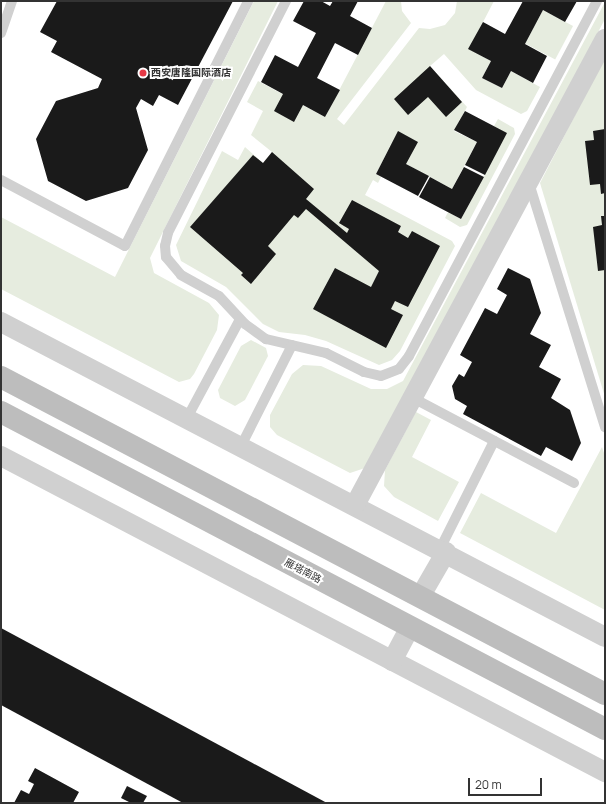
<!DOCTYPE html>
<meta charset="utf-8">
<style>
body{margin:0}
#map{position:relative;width:606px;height:804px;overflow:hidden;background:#fff;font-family:Manrope,"Noto Sans SC",sans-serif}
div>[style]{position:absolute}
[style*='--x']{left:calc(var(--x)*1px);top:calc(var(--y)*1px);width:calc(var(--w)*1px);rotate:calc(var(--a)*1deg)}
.green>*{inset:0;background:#e6ecdf;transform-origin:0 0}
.building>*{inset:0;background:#1a1a1a}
.lane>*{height:10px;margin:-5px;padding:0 5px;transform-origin:5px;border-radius:5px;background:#d0d0d0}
.street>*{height:20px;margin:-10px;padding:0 10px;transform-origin:10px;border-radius:10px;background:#d0d0d0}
.secondary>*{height:22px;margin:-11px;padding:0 11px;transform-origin:11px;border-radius:11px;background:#bdbdbd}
.dots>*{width:11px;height:11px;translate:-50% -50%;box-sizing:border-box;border:2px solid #fff;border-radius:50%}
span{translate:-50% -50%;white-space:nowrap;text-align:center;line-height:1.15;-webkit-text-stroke:4px #fff;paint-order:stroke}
.poi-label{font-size:10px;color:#333;font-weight:700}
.left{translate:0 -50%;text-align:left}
.street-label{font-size:10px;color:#333}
.frame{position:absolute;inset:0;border:2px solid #333;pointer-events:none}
.scale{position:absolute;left:468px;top:778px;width:74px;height:18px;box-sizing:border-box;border:2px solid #333;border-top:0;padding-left:5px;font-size:12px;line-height:14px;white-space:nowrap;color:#333;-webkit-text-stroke:3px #fff;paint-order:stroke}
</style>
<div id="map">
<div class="green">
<i style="clip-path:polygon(254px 1px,278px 1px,150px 258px,154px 273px,209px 303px,219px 315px,217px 330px,194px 374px,190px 379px,179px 382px,1px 289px,1px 217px,115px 277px)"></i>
<i style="clip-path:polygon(386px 1px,401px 1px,402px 11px,411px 23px,337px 119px,344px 125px,419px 28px,430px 29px,445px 25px,455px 13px,457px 1px,494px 1px,469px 49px,491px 61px,482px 78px,502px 88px,511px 71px,540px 87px,527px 111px,521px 114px,476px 90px,444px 54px,430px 66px,467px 107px,454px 131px,477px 142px,452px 189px,406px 164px,398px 132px,376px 174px,381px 177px,378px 183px,373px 180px,365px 195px,452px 241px,455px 246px,400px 351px,392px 360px,379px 365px,326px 341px,305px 335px,279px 332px,263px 324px,226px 287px,181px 261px,176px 245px,222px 151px,238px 160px,245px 147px,263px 163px,272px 152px,251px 135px,263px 111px,247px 102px,258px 81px,325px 117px)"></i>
<i style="clip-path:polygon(605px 2px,605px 19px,370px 462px,365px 468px,350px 473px,277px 435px,270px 427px,270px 415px,292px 374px,303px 365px,321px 366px,371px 389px,387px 389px,403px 381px)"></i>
<i style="left:543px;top:10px;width:34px;height:38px;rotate:28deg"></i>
<i style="clip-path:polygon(605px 57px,605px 397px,540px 183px)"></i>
<i style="clip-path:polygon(498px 119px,514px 128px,515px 134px,467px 225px,460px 227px,445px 218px,448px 212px,461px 219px,484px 176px,506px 133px,494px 126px)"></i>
<i style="clip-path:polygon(251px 340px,266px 348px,268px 356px,245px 400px,235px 406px,220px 398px,218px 390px,241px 346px)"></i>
<i style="clip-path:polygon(416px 412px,431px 420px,412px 457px,459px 482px,438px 521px,394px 497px,384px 486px,385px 470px)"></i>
<i style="clip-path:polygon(602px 447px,605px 456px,605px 610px,460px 533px,481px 493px,556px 533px)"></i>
</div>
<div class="building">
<i style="clip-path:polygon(57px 1px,233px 1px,178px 105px,159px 95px,153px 106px,141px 99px,136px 108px,148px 150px,128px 188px,86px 201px,48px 181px,36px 139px,56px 101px,98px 88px,102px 79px,51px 52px,57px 41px,40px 32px)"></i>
<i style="clip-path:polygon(304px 1px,321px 1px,330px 6px,333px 1px,358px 1px,350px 16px,372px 28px,358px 55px,335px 43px,317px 78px,340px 90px,325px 117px,303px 105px,294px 122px,274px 111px,283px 94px,261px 82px,275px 55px,298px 67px,316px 33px,293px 21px)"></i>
<i style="clip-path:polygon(523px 1px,577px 1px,565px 22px,543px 10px,525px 44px,547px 56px,533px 83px,511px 71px,502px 88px,482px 78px,491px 61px,468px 49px,483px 22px,505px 34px)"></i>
<i style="clip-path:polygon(430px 66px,462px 102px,446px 117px,428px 97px,408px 115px,394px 99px)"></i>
<i style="clip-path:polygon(465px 111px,507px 133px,485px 175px,465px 165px,477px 142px,454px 130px)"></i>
<i style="clip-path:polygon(605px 129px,605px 193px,601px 194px,600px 184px,590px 185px,585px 141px,594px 140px,593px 131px)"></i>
<i style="clip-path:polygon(398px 131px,418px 142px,406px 164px,429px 176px,418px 196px,376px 174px)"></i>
<i style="clip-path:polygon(272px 152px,314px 189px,306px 199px,347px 233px,349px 229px,339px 223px,352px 200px,401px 226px,398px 232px,408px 238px,412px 231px,440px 246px,408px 307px,395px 301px,391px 309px,403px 315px,386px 348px,313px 309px,335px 268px,371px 287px,379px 271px,306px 209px,298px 218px,294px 215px,268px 246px,276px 254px,251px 284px,241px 275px,243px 273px,190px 227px,253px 155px,263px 163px)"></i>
<i style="clip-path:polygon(464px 167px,484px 177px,461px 219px,419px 197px,430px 177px,452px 189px)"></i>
<i style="clip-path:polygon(601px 216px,605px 216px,605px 270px,598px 271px,593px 227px,602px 225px)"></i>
<i style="clip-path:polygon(508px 268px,530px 279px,541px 313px,530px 334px,551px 345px,539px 367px,561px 379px,551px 398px,570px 410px,581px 443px,572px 461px,546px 447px,541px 456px,463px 414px,467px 406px,455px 399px,452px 386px,459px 374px,464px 377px,472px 362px,460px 355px,485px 308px,497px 314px,507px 295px,497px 289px)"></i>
<i style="clip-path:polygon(1px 628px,327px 803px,183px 803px,1px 705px)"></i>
<i style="clip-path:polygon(35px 768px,79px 792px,73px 803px,14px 803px,21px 790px,29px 794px,34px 784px,28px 781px)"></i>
<i style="clip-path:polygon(127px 786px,147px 796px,143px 803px,131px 803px,121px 798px)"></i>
</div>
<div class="lane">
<i style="--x:286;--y:1;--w:260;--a:117"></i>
<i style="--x:168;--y:233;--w:13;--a:103"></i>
<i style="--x:165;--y:246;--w:11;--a:85"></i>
<i style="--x:166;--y:257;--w:23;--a:50"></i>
<i style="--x:181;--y:275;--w:43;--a:28.9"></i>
<i style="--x:219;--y:296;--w:38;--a:47"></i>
<i style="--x:245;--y:324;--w:26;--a:36"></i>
<i style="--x:266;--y:339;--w:62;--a:13.1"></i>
<i style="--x:326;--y:353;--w:42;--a:26.6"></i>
<i style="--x:364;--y:372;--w:17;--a:13"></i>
<i style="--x:381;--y:376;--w:19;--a:-21"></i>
<i style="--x:399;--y:369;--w:16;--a:-52"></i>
<i style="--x:409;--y:356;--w:402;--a:-62.1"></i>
<i style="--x:1;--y:33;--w:34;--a:-71"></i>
<i style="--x:1;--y:180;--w:140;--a:28"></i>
<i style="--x:125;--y:246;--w:274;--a:-63.3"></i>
<i style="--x:529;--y:183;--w:256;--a:72.7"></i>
<i style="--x:413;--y:398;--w:182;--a:27.8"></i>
<i style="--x:187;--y:418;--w:112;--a:-61.8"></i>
<i style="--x:241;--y:446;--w:113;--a:-63.2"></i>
<i style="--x:440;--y:549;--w:121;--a:-63.4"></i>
</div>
<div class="street">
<i style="--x:1;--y:322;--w:681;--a:27.54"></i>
<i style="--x:1;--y:456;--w:682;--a:27.62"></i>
<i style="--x:355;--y:505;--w:529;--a:-61.79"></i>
<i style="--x:420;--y:597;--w:52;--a:-60"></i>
<i style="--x:392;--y:661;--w:38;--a:-62"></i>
</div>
<div class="secondary">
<i style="--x:1;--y:377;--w:682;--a:27.69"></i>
<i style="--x:1;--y:412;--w:682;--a:27.69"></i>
</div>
<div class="dots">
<i style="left:143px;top:73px;background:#e63946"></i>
</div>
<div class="poi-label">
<span class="left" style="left:151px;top:73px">西安唐隆国际酒店</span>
</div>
<div class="street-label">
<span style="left:303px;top:571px;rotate:28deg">雁塔南路</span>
</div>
<div class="frame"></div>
<div class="scale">20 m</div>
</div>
